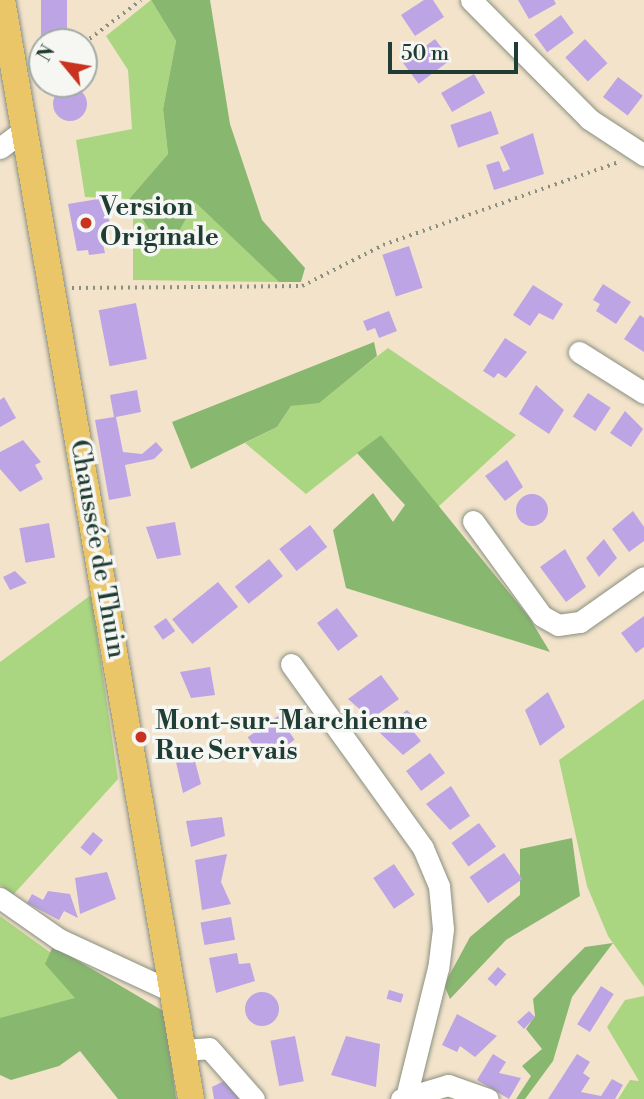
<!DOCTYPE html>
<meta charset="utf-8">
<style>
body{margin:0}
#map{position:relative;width:644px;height:1099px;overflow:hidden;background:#f3e3cb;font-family:"Libre Bodoni",serif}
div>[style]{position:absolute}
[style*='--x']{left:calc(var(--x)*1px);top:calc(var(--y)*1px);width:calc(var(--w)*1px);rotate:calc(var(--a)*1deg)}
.green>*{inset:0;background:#abd681}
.forest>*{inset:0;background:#88b76f}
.building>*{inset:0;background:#bda4e5;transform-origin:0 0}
.round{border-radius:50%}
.path>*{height:3.5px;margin-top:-1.75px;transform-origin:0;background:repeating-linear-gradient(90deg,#899080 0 2px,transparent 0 7px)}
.roads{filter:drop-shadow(0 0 2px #899080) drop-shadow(0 0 2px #899080)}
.minor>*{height:21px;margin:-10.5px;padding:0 10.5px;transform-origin:10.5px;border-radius:10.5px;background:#fff}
.major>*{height:26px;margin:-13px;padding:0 13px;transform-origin:13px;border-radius:13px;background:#ebc669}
.dots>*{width:19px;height:19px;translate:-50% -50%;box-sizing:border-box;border:4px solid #f6f6f2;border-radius:50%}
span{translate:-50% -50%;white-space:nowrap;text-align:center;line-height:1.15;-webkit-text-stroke:7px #f6f6f2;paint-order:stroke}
.poi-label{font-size:26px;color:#1f3d34;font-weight:700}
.left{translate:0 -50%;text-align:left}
.street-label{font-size:26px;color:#1f3d34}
.north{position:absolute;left:28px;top:28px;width:70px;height:70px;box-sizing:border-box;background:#f6f6f2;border:2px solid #a0aca6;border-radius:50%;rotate:300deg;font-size:19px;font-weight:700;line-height:28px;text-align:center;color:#1f3d34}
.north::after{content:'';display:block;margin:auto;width:24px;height:32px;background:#c8321e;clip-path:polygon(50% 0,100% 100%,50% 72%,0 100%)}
.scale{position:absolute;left:388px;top:42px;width:130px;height:32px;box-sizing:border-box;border:4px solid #1f3d34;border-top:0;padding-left:9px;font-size:21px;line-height:24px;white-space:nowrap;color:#1f3d34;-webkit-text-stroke:5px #f6f6f2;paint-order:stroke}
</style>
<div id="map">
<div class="green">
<i style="clip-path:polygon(151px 0,176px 41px,163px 109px,168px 154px,129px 199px,85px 197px,76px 140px,132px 129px,128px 70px,106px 36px)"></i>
<i style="clip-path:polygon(195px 201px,279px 282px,133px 280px,133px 204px,149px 229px)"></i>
<i style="clip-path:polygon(388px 348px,516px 435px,437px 508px,381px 435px,306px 494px,245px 443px,277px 427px,291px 406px,319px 402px)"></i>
<i style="clip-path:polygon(91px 595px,118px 779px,13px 895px,0 885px,0 662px)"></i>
<i style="clip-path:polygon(644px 699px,644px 987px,608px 936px,587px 886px,559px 760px)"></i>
<i style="clip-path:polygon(0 916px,58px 958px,98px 1007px,0 1047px)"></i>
<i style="clip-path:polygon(644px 996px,644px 1099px,618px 1099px,630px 1080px,639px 1081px,607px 1027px,625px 1000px)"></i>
</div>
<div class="forest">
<i style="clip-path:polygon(151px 0,210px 0,230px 124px,262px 220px,305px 268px,301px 282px,279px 282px,195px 202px,178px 233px,149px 229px,129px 199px,168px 154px,163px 109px,176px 41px)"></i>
<i style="clip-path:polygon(374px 342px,377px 356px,319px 403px,291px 406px,277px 427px,191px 469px,172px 422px)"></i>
<i style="clip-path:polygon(381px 435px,529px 617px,550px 652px,346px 588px,333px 530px,373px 493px,393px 522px,405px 505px,357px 453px)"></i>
<i style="clip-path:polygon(572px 838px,580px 896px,506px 940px,450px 999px,444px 985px,470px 937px,520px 895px,520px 849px)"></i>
<i style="clip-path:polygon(613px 943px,572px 997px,553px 1061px,525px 1099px,516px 1099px,531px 1076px,522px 1066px,542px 1049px,526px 1029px,535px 1016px,533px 999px,585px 947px)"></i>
<i style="clip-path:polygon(53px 946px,165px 1012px,176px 1099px,118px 1099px,80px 1051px,59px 1066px,11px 1080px,0 1075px,0 1018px,75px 998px,45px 964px)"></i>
</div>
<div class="building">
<i style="left:41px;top:0;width:26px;height:39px"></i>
<i style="clip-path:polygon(424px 0,433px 0,444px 17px,415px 36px,401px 15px)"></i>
<i style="clip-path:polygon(518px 0,554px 0,556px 4px,529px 19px)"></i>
<i style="left:561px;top:15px;width:22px;height:33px;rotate:54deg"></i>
<i style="left:435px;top:39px;width:26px;height:40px;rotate:53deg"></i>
<i style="left:585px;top:39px;width:33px;height:27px;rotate:47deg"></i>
<i style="left:474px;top:74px;width:22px;height:38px;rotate:60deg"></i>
<i style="left:618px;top:77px;width:31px;height:25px;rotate:37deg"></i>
<i class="round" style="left:53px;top:87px;width:34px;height:34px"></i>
<i style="left:491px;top:111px;width:24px;height:43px;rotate:71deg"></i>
<i style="clip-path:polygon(533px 133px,544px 174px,494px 190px,486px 165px,499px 161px,503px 172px,510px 169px,500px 147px)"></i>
<i style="clip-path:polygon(98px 199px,108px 201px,110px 234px,101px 235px,105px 253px,89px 255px,88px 250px,77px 251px,68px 204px)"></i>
<i style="left:409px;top:246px;width:44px;height:28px;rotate:72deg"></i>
<i style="clip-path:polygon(603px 284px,631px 302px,616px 324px,596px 311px,600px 304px,593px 300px)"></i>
<i style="clip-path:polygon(533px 285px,563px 304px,553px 320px,539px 313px,530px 326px,513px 315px)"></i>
<i style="left:136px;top:303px;width:57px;height:38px;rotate:79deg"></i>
<i style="clip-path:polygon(389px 311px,397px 331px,379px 338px,375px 328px,367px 331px,363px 321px)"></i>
<i style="clip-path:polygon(640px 315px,644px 318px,644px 352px,624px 339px)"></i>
<i style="clip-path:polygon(505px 338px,527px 352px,506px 378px,498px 373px,494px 378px,483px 371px)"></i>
<i style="clip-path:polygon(536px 385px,564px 410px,549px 434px,519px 414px)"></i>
<i style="clip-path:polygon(137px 390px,141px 412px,116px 417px,123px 452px,142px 454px,156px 442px,163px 450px,154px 459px,125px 465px,131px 496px,109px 500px,95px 420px,114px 417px,110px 395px)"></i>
<i style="left:588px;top:393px;width:27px;height:28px;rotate:33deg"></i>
<i style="clip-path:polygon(4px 397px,16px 418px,0 427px,0 400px)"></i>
<i style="clip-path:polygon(625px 411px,643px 429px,631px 447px,610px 433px)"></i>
<i style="clip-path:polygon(23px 440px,41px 462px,35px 465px,43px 479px,20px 492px,0 469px,0 452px)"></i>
<i style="clip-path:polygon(507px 460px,523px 487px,505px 501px,485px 476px)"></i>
<i class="round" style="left:516px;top:494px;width:32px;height:32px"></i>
<i style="clip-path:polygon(633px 511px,644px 527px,644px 541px,629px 552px,612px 529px)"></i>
<i style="clip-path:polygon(175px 522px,181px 555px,157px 559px,146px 527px)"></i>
<i style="left:49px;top:523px;width:35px;height:30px;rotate:80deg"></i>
<i style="left:310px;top:525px;width:28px;height:39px;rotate:52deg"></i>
<i style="clip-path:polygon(604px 539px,617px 558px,599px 577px,586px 558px)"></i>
<i style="clip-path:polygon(565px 549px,586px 587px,566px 602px,540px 567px)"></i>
<i style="left:269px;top:559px;width:22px;height:44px;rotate:51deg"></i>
<i style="clip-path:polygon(15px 571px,27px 583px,10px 590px,3px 577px)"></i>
<i style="left:218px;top:582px;width:32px;height:59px;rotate:51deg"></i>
<i style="left:337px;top:608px;width:35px;height:25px;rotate:53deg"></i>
<i style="clip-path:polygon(644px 616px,644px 647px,636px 653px,621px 633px)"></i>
<i style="left:166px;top:618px;width:16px;height:15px;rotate:55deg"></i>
<i style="clip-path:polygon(210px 667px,215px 695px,191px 698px,180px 672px)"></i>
<i style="clip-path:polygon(381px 675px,399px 699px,371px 719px,348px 699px)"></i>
<i style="clip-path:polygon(548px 692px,565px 727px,540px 746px,525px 710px)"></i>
<i style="clip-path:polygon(407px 710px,419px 722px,413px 731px,421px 741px,403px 755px,379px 732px)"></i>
<i style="left:278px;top:716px;width:29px;height:37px;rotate:55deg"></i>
<i style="clip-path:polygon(192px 750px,201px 784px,183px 793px,174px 753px)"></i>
<i style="left:430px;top:753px;width:25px;height:30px;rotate:53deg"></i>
<i style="clip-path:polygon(451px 786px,470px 816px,450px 830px,426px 804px)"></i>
<i style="clip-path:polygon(222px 817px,225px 836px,191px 847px,186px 821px)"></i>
<i style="left:479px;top:823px;width:29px;height:34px;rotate:54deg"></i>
<i style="left:93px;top:832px;width:13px;height:20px;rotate:39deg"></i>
<i style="left:504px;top:853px;width:32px;height:42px;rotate:55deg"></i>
<i style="clip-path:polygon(227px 854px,221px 882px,231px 904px,202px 910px,195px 860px)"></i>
<i style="left:394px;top:864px;width:37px;height:25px;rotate:56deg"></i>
<i style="clip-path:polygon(107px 872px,116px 899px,80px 914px,75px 878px)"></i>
<i style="clip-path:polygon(48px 891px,70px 894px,78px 918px,64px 911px,59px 920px,27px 903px,32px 894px,43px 900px)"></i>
<i style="left:231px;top:917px;width:23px;height:31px;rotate:80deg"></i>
<i style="clip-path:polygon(237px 953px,239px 964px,250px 963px,255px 981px,216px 993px,209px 958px)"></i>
<i style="left:498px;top:967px;width:11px;height:16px;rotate:41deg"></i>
<i style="left:601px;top:986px;width:15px;height:45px;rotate:32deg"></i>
<i style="left:389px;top:990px;width:15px;height:9px;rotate:16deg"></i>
<i class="round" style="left:245px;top:992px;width:34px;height:34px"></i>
<i style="clip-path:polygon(529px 1011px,535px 1017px,524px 1029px,517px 1022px)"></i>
<i style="clip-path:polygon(457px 1014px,497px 1036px,475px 1057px,460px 1046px,457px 1052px,442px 1045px)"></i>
<i style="left:295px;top:1036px;width:46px;height:25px;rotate:79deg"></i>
<i style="clip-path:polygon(346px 1036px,380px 1044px,376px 1087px,331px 1075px)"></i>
<i style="clip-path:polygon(493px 1054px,506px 1062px,499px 1073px,521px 1078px,509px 1099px,477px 1080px)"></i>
<i style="clip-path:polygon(577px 1054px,590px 1062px,583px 1073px,590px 1078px,581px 1092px,601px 1096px,612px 1079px,623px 1085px,615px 1099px,548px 1099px)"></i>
<i style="clip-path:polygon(226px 1080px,242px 1099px,214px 1099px,212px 1087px)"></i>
</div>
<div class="path">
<i style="--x:84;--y:43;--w:71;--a:-37"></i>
<i style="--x:33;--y:65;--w:9;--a:-13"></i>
<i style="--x:72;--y:288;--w:230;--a:-0.5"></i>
<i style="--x:302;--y:286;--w:91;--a:-26.8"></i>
<i style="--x:383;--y:245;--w:252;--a:-19.4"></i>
</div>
<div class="roads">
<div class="minor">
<i style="--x:471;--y:0;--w:168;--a:45.2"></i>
<i style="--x:589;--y:119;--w:66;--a:33.2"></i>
<i style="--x:0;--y:148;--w:30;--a:-37"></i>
<i style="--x:579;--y:352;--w:77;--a:32.2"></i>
<i style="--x:473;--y:521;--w:117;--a:54"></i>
<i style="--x:542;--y:616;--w:18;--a:29"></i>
<i style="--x:558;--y:625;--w:22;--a:-8"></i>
<i style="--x:580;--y:622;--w:78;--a:-35.1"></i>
<i style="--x:291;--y:664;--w:226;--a:54.3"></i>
<i style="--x:423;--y:848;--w:41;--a:67.2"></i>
<i style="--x:439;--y:886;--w:43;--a:84.7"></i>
<i style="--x:443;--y:929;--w:39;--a:97"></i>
<i style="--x:438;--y:968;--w:133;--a:103.9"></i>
<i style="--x:0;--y:898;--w:72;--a:34.8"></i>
<i style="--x:59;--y:939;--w:126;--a:24.9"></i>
<i style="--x:183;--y:1050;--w:26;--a:-4"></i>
<i style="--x:209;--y:1048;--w:68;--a:48.6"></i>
<i style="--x:401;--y:1099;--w:49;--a:-16.6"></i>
<i style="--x:448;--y:1085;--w:42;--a:19.3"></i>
</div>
<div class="major">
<i style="--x:2;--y:0;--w:1115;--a:80.24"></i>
</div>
</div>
<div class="dots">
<i style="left:86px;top:223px;background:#c8321e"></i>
<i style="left:141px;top:737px;background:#c8321e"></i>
</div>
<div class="poi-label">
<span class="left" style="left:100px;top:223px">Version<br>Originale</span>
<span class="left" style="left:155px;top:737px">Mont-sur-Marchienne<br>Rue Servais</span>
</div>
<div class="street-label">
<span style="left:97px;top:549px;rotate:80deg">Chaussée de Thuin</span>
</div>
<div class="north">N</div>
<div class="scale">50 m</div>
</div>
